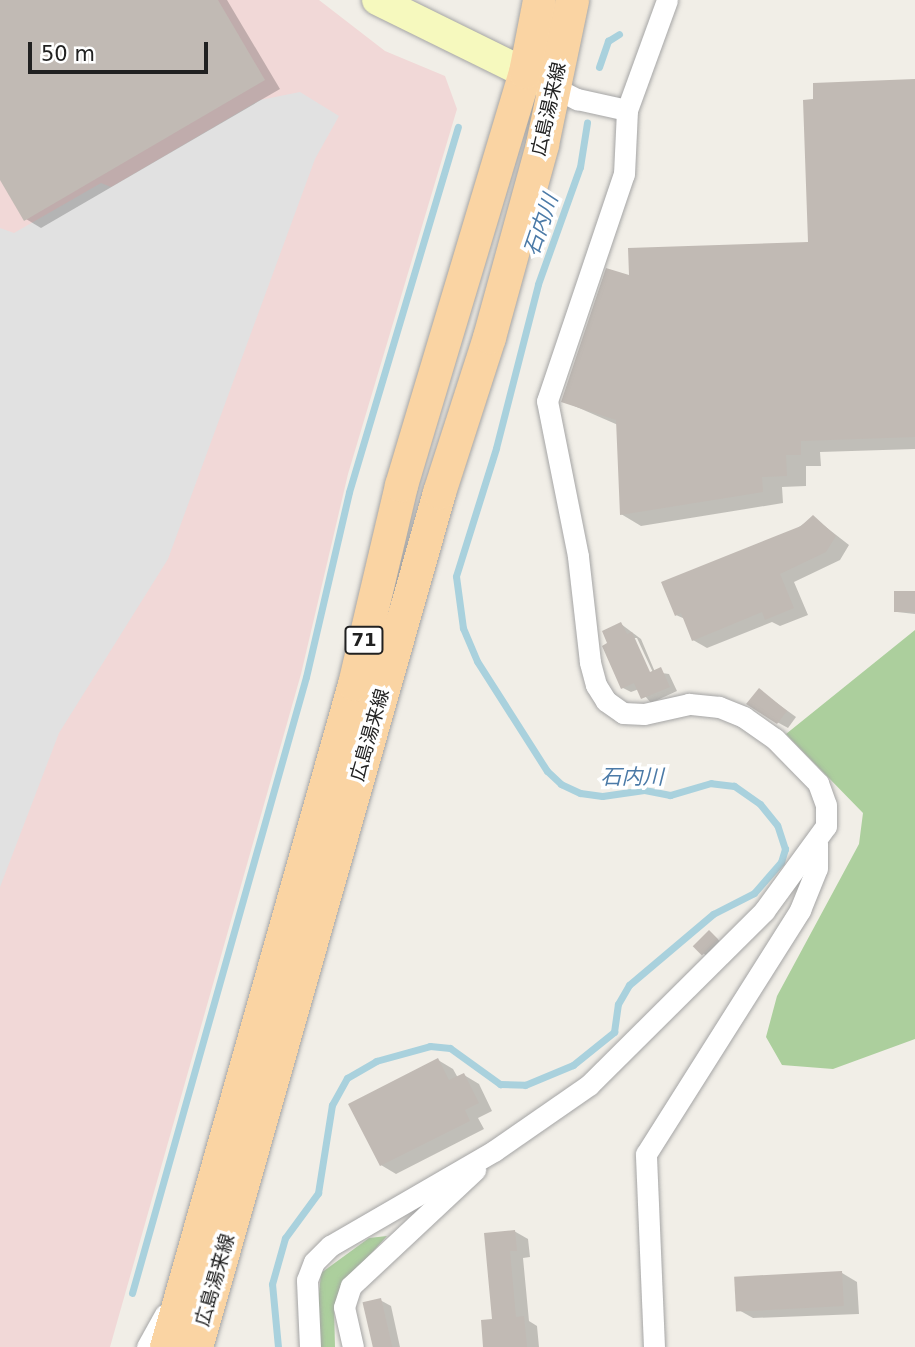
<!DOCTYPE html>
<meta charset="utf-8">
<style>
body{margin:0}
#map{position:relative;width:915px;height:1347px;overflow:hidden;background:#f1eee7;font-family:"DejaVu Sans","Noto Sans JP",sans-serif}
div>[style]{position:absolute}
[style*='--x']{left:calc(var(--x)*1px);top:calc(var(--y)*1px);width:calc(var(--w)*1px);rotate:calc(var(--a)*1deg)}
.commercial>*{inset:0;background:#f1d8d7}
.forest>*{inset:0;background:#accf9d}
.parking>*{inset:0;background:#e1e1e1}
.shadow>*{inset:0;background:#0003}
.stream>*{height:7px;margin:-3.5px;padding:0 3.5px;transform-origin:3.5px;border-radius:3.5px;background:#a9d1dd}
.building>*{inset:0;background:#c1bab4;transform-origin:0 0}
.roads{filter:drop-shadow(0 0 2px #a5a5a5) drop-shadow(0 0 2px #a5a5a5)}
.street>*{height:21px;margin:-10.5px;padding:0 10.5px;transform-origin:10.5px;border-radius:10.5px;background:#fff}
.secondary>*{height:30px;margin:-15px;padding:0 15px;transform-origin:15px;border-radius:15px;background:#f6f9be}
.primary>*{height:33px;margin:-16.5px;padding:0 16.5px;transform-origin:16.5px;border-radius:16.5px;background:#fad4a3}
span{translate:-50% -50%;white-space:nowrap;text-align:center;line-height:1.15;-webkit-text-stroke:7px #fff;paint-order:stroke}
.shield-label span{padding:2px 5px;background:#fff;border:2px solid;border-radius:5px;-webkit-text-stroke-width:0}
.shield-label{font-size:18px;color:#212121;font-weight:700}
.street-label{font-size:19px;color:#212121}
.water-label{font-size:21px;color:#4b7aa7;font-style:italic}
.scale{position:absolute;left:28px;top:42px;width:180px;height:32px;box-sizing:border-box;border:4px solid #212121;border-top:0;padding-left:9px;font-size:21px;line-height:24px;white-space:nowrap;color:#212121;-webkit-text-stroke:5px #fff;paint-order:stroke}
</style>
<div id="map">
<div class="commercial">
<i style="clip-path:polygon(0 0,319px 0,385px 51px,445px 76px,457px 109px,348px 474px,301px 674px,110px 1347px,0 1347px)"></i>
</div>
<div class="forest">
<i style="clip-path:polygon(915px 630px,915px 1039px,833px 1069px,782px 1065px,766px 1037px,777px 996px,859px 844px,863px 813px,786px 734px)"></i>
<i style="clip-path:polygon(387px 1236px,346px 1281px,334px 1307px,335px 1347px,314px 1347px,321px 1273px,369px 1238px)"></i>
</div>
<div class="parking">
<i style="clip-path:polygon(300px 92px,339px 116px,315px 159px,168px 559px,59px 733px,0 887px,0 228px,14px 233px,101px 183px,111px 187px,260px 100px)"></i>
</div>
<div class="shadow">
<i style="clip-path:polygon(0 0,227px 0,280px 89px,41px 228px,26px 219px,0 176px)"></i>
<i style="clip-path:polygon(915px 81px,915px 449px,820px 452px,821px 466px,806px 466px,806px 486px,782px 487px,783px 503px,641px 526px,621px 514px,618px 425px,563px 401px,631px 277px,810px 244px)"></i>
<i style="clip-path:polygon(813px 517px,849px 545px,840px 560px,794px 582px,808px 615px,780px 626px,772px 622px,707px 648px,693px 640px,685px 619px,676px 615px)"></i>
<i style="clip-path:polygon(915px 592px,915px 614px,897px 612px)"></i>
<i style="clip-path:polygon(evenodd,621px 624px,641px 639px,655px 672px,669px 674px,677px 691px,651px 703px,639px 689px,631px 692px,623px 688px,610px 644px,621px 624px,633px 638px,637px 638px,656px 679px,653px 681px,633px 638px)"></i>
<i style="clip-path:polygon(759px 690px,796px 717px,788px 728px,777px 722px)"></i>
<i style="clip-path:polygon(709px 932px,721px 942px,707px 956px,703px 953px)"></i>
<i style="clip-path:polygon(438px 1060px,453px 1069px,458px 1078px,464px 1075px,479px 1084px,492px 1111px,478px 1118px,484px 1129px,396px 1174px,381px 1165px)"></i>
<i style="clip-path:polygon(514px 1231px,528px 1239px,530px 1257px,523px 1258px,529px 1321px,537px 1326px,539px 1347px,485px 1347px)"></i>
<i style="clip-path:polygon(842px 1273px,857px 1282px,859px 1314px,753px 1318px,737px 1309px)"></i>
<i style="clip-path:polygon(380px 1300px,391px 1306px,400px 1347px,374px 1347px)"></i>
</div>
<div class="stream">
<i style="--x:599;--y:67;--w:28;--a:-71"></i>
<i style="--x:608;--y:41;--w:13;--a:-32"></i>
<i style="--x:132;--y:1293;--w:640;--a:-74.23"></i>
<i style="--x:306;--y:677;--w:190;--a:-76.9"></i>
<i style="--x:349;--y:492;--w:381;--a:-73.4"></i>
<i style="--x:278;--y:1347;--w:63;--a:-95.4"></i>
<i style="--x:272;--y:1284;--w:48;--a:-74.2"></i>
<i style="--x:285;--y:1238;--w:56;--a:-53.7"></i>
<i style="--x:318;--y:1193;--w:89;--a:-81"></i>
<i style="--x:332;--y:1105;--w:31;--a:-61"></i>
<i style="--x:347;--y:1078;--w:34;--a:-30"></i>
<i style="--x:376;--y:1061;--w:56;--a:-15.5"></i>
<i style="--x:430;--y:1046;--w:20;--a:6"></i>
<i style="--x:450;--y:1048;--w:62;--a:35.8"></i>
<i style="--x:500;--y:1084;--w:25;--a:2"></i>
<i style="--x:525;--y:1085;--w:52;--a:-22.6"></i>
<i style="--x:573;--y:1065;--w:53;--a:-38.8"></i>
<i style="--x:614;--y:1032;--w:28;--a:-82"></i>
<i style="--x:618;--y:1004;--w:22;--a:-60"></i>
<i style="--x:629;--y:985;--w:110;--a:-40.2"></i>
<i style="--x:713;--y:914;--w:46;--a:-27.1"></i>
<i style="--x:754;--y:893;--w:41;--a:-48.9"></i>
<i style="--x:781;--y:862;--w:14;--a:-73"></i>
<i style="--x:785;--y:849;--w:25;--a:-108"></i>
<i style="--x:777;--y:825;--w:27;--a:-129"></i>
<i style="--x:760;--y:804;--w:32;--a:-145"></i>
<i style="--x:734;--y:786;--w:23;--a:-173"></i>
<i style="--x:711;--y:783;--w:43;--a:163.7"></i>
<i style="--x:670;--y:795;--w:26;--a:-169"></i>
<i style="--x:644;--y:790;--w:42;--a:171.9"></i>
<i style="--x:602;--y:796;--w:22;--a:-172"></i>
<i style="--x:580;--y:793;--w:21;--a:-155"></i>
<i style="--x:561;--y:784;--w:19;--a:-137"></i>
<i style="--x:547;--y:771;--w:130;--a:-122.5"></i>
<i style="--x:477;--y:661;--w:36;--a:-113"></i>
<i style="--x:463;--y:628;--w:52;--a:-97.7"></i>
<i style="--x:456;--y:576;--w:134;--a:-72.6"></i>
<i style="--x:496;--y:448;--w:169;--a:-75.6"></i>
<i style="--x:538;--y:284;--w:124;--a:-70.3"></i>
<i style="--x:580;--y:167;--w:45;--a:-81"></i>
</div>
<div class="building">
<i style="clip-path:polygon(0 0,218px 0,265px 80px,24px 221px,0 180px)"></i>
<i style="clip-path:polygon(915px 79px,915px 437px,801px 441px,801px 455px,786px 455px,787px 476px,762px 477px,763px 492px,620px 515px,616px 420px,561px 402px,606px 268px,629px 275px,628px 248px,808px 242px,803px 100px,813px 99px,813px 83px)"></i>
<i style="clip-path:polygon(813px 515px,836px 536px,826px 552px,780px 574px,794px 608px,765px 620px,762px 612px,692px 641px,681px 613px,675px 616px,661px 582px,801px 526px)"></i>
<i style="left:915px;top:591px;width:21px;height:21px;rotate:90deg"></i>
<i style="clip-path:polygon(621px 622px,627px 634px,632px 632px,650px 672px,661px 667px,670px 687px,641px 699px,634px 683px,621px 689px,602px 646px,607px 643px,602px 631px)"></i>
<i style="clip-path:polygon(759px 688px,787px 711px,777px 724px,746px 704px)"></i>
<i style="left:709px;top:930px;width:13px;height:23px;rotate:45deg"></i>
<i style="clip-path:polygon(438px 1058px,449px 1080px,464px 1073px,479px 1103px,465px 1110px,470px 1121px,380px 1166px,348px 1104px)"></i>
<i style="clip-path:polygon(515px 1230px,517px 1251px,510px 1251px,516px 1317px,524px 1316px,527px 1347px,483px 1347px,481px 1320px,492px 1319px,484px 1233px)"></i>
<i style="left:842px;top:1271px;width:35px;height:108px;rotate:87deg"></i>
<i style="left:381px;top:1298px;width:50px;height:19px;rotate:77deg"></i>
</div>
<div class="roads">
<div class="street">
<i style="--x:555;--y:88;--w:25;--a:27"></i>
<i style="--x:577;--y:99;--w:51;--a:12.4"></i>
<i style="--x:147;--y:1347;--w:37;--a:-61"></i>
<i style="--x:310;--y:1347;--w:67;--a:-92.6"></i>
<i style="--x:307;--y:1280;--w:19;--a:-69"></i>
<i style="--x:314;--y:1262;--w:23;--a:-45"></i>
<i style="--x:330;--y:1246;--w:190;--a:-30.1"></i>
<i style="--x:494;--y:1151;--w:116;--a:-34.8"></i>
<i style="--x:589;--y:1085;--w:247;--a:-44.8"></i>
<i style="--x:764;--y:911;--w:105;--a:-53.9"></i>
<i style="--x:826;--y:826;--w:21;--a:-90"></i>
<i style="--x:826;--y:805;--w:23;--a:-110"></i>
<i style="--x:818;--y:783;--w:62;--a:-134.3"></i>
<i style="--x:775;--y:739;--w:38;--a:-145"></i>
<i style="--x:744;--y:717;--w:27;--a:-158"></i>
<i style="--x:719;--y:707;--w:30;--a:-174"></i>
<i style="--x:689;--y:704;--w:46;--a:167.5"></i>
<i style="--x:644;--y:714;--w:21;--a:-177"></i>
<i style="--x:623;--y:713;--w:21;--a:-145"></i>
<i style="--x:606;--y:701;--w:19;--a:-122"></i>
<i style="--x:596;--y:685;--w:24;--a:-105"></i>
<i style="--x:590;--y:662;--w:107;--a:-96.5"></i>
<i style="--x:578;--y:556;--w:158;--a:-101.3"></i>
<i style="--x:547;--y:401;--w:240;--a:-71.3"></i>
<i style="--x:624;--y:174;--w:64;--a:-87.3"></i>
<i style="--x:627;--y:110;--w:117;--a:-70"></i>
<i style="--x:353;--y:1347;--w:41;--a:-102.7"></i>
<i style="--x:344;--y:1307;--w:22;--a:-72"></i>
<i style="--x:351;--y:1286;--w:170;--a:-43.1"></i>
<i style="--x:654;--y:1347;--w:193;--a:-92.4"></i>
<i style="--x:646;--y:1154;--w:289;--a:-57.7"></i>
<i style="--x:800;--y:910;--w:45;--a:-68"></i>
<i style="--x:817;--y:868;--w:25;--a:-90"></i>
</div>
<div class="secondary">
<i style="--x:377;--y:0;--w:188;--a:26.2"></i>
</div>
<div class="primary">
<i style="--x:166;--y:1347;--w:689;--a:-74.17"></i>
<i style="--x:354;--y:684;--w:204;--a:-76.7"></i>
<i style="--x:401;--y:485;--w:431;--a:-73.3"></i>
<i style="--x:525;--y:72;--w:73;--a:-79"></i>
<i style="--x:196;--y:1347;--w:889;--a:-74.13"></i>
<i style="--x:439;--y:492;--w:163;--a:-72.1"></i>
<i style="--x:489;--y:337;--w:200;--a:-74.6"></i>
<i style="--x:542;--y:144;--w:147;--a:-78.2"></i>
</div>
</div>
<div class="shield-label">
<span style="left:364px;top:640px">71</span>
</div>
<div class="street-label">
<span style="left:549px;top:109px;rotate:-77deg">広島湯来線</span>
<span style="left:370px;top:735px;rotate:-74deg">広島湯来線</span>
<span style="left:215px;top:1280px;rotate:-74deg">広島湯来線</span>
</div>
<div class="water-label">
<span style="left:541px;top:225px;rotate:-71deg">石内川</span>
<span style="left:632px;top:777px">石内川</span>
</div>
<div class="scale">50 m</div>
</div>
